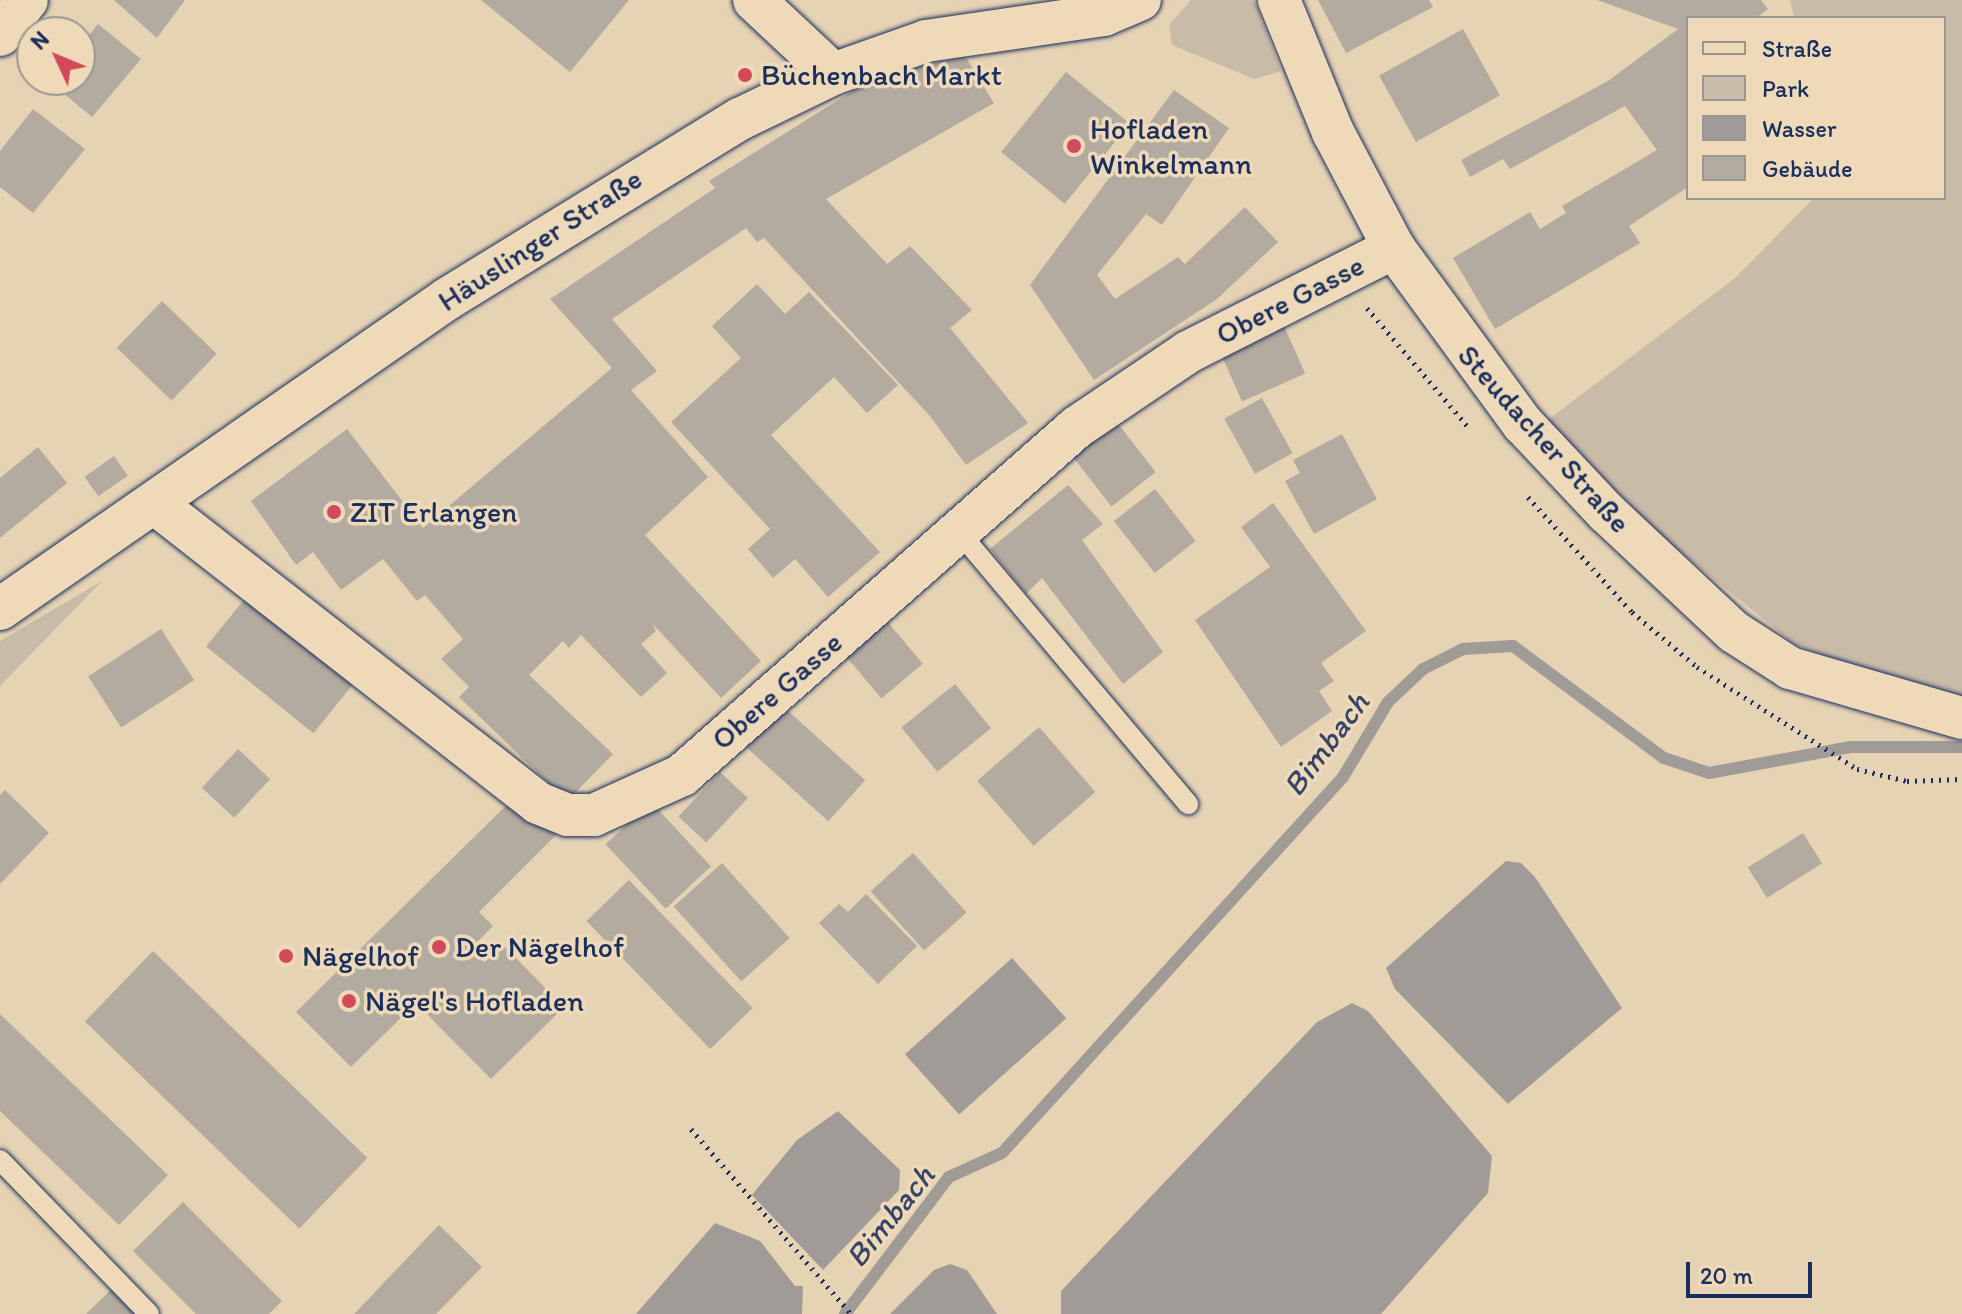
<!DOCTYPE html>
<meta charset="utf-8">
<style>
body{margin:0}
#map{position:relative;width:1962px;height:1314px;overflow:hidden;background:#e6d3b4;font-family:Itim,sans-serif}
div>[style]{position:absolute}
[style*='--x']{left:calc(var(--x)*1px);top:calc(var(--y)*1px);width:calc(var(--w)*1px);rotate:calc(var(--a)*1deg)}
.green>*{inset:0;background:#c8bba8}
.water>*{inset:0;background:#a09b96;transform-origin:0 0}
.stream>*{height:12px;margin:-6px;padding:0 6px;transform-origin:6px;border-radius:6px;background:#a09b96}
.building>*{inset:0;background:#b3ab9f;transform-origin:0 0}
.path>*{height:5px;margin-top:-2.5px;transform-origin:0;background:repeating-linear-gradient(90deg,#1b2f5e 0 2px,transparent 0 8px)}
.roads{filter:drop-shadow(0 0 2px #1b2f5e) drop-shadow(0 0 2px #1b2f5e)}
.service>*{height:20px;margin:-10px;padding:0 10px;transform-origin:10px;border-radius:10px;background:#eedab8}
.minor>*{height:42px;margin:-21px;padding:0 21px;transform-origin:21px;border-radius:21px;background:#eedab8}
.dots>*{width:22px;height:22px;translate:-50% -50%;box-sizing:border-box;border:4px solid #eedab8;border-radius:50%}
span{translate:-50% -50%;white-space:nowrap;text-align:center;line-height:1.15;-webkit-text-stroke:7px #eedab8;paint-order:stroke}
.poi-label{font-size:30px;color:#1b2f5e}
.left{translate:0 -50%;text-align:left}
.street-label{font-size:30px;color:#1b2f5e}
.water-label{font-size:32px;color:#364569;font-style:italic}
.legend{position:absolute;left:1686px;top:16px;width:260px;height:184px;box-sizing:border-box;background:#eedab8;border:2px solid #9a9694;margin:0;padding:10px 14px;list-style:none;font-size:24px;color:#1b2f5e}
.legend li{display:flex;align-items:center;gap:16px;height:40px}
.legend b{width:40px;border:2px solid #9a9694}
.north{position:absolute;left:16px;top:16px;width:80px;height:80px;box-sizing:border-box;background:#eedab8;border:2px solid #9a9694;border-radius:50%;rotate:314deg;font-size:22px;font-weight:700;line-height:32px;text-align:center;color:#1b2f5e}
.north::after{content:'';display:block;margin:auto;width:28px;height:36px;background:#d1495b;clip-path:polygon(50% 0,100% 100%,50% 72%,0 100%)}
.scale{position:absolute;left:1686px;top:1262px;width:126px;height:36px;box-sizing:border-box;border:4px solid #1b2f5e;border-top:0;padding-left:10px;font-size:24px;line-height:28px;white-space:nowrap;color:#1b2f5e;-webkit-text-stroke:6px #eedab8;paint-order:stroke}
</style>
<div id="map">
<div class="green">
<i style="clip-path:polygon(1191px 0,1254px 0,1281px 71px,1254px 79px,1172px 45px,1169px 25px)"></i>
<i style="clip-path:polygon(1790px 0,1962px 0,1962px 699px,1888px 683px,1793px 643px,1640px 519px,1545px 422px,1734px 279px,1814px 198px,1944px 198px,1944px 18px,1794px 18px)"></i>
<i style="clip-path:polygon(102px 581px,0 686px,0 641px)"></i>
</div>
<div class="water">
<i style="clip-path:polygon(1506px 861px,1521px 863px,1535px 877px,1622px 1008px,1508px 1104px,1395px 989px,1386px 968px)"></i>
<i style="left:1012px;top:958px;width:81px;height:144px;rotate:48deg"></i>
<i style="clip-path:polygon(1352px 1003px,1368px 1011px,1492px 1156px,1488px 1193px,1381px 1314px,1061px 1314px,1061px 1291px,1317px 1022px)"></i>
<i style="clip-path:polygon(838px 1111px,900px 1170px,899px 1190px,823px 1270px,752px 1195px,797px 1140px)"></i>
<i style="clip-path:polygon(715px 1223px,760px 1241px,795px 1286px,803px 1286px,802px 1314px,636px 1314px)"></i>
<i style="clip-path:polygon(950px 1264px,967px 1270px,997px 1314px,890px 1314px,934px 1270px)"></i>
</div>
<div class="stream">
<i style="--x:845;--y:1314;--w:172;--a:-52.8"></i>
<i style="--x:949;--y:1177;--w:58;--a:-24.4"></i>
<i style="--x:1002;--y:1153;--w:508;--a:-47.79"></i>
<i style="--x:1343;--y:777;--w:87;--a:-59"></i>
<i style="--x:1388;--y:702;--w:48;--a:-43.3"></i>
<i style="--x:1423;--y:669;--w:45;--a:-26.6"></i>
<i style="--x:1463;--y:649;--w:50;--a:-3.4"></i>
<i style="--x:1513;--y:646;--w:188;--a:36.6"></i>
<i style="--x:1664;--y:758;--w:47;--a:18.4"></i>
<i style="--x:1709;--y:773;--w:144;--a:-10.4"></i>
<i style="--x:1851;--y:747;--w:111;--a:0"></i>
</div>
<div class="building">
<i style="clip-path:polygon(114px 0,185px 0,157px 38px)"></i>
<i style="clip-path:polygon(481px 0,629px 0,570px 72px)"></i>
<i style="clip-path:polygon(1318px 0,1429px 0,1433px 7px,1346px 53px)"></i>
<i style="clip-path:polygon(1597px 0,1761px 0,1768px 9px,1756px 18px,1688px 18px,1688px 187px,1629px 226px,1640px 243px,1495px 329px,1453px 258px,1530px 212px,1540px 229px,1566px 213px,1562px 206px,1657px 150px,1625px 106px,1510px 169px,1503px 159px,1470px 177px,1461px 160px,1608px 81px,1678px 29px)"></i>
<i style="clip-path:polygon(98px 24px,141px 59px,92px 117px,50px 82px,80px 80px,80px 46px)"></i>
<i style="left:1463px;top:29px;width:76px;height:96px;rotate:61deg"></i>
<i style="clip-path:polygon(965px 56px,994px 103px,826px 199px,887px 264px,910px 246px,972px 310px,950px 328px,1028px 423px,966px 465px,930px 416px,764px 238px,757px 242px,746px 228px,612px 319px,657px 371px,631px 390px,708px 477px,645px 535px,761px 661px,721px 698px,652px 623px,656px 631px,641px 644px,667px 673px,641px 697px,581px 635px,569px 648px,563px 641px,529px 675px,613px 754px,567px 801px,459px 697px,469px 687px,441px 659px,463px 639px,425px 595px,417px 601px,383px 559px,341px 590px,313px 552px,296px 565px,251px 501px,347px 429px,423px 528px,612px 368px,550px 299px,715px 188px,709px 181px,875px 77px)"></i>
<i style="left:1066px;top:72px;width:82px;height:103px;rotate:39deg"></i>
<i style="clip-path:polygon(1174px 90px,1229px 128px,1162px 225px,1146px 214px,1097px 275px,1115px 299px,1178px 257px,1185px 264px,1245px 207px,1278px 242px,1217px 299px,1094px 380px,1030px 285px)"></i>
<i style="clip-path:polygon(33px 109px,85px 149px,33px 213px,0 187px,0 151px)"></i>
<i style="clip-path:polygon(757px 284px,785px 314px,809px 292px,898px 385px,867px 413px,834px 377px,771px 435px,880px 552px,828px 597px,795px 559px,773px 578px,748px 549px,770px 529px,671px 422px,741px 358px,712px 326px)"></i>
<i style="left:162px;top:301px;width:76px;height:65px;rotate:44deg"></i>
<i style="left:1284px;top:326px;width:52px;height:69px;rotate:66deg"></i>
<i style="left:1262px;top:398px;width:63px;height:43px;rotate:61deg"></i>
<i style="left:1112px;top:416px;width:71px;height:56px;rotate:52deg"></i>
<i style="clip-path:polygon(1342px 434px,1377px 499px,1314px 534px,1285px 481px,1300px 473px,1293px 460px)"></i>
<i style="clip-path:polygon(38px 447px,67px 483px,0 538px,0 478px)"></i>
<i style="left:114px;top:456px;width:24px;height:36px;rotate:55deg"></i>
<i style="clip-path:polygon(1068px 485px,1103px 524px,1082px 540px,1163px 652px,1123px 684px,1042px 578px,1026px 594px,990px 549px)"></i>
<i style="left:1155px;top:489px;width:66px;height:52px;rotate:52deg"></i>
<i style="clip-path:polygon(1273px 503px,1366px 631px,1321px 663px,1334px 681px,1319px 691px,1332px 711px,1281px 747px,1195px 620px,1270px 567px,1241px 527px)"></i>
<i style="left:247px;top:596px;width:138px;height:65px;rotate:39deg"></i>
<i style="left:881px;top:614px;width:65px;height:54px;rotate:50deg"></i>
<i style="left:161px;top:629px;width:61px;height:87px;rotate:57deg"></i>
<i style="left:955px;top:684px;width:57px;height:69px;rotate:51deg"></i>
<i style="left:776px;top:700px;width:120px;height:55px;rotate:42deg"></i>
<i style="left:1039px;top:727px;width:86px;height:82px;rotate:49deg"></i>
<i style="left:238px;top:749px;width:44px;height:53px;rotate:43deg"></i>
<i style="left:720px;top:772px;width:38px;height:61px;rotate:43deg"></i>
<i style="clip-path:polygon(5px 790px,49px 833px,0 884px,0 795px)"></i>
<i style="clip-path:polygon(518px 794px,557px 834px,479px 912px,493px 926px,471px 948px,485px 962px,503px 945px,564px 1007px,491px 1079px,416px 1003px,351px 1067px,296px 1012px)"></i>
<i style="left:651px;top:802px;width:88px;height:62px;rotate:47deg"></i>
<i style="left:1803px;top:833px;width:36px;height:65px;rotate:58deg"></i>
<i style="left:913px;top:853px;width:80px;height:57px;rotate:48deg"></i>
<i style="left:722px;top:863px;width:101px;height:65px;rotate:48deg"></i>
<i style="left:629px;top:880px;width:178px;height:59px;rotate:46deg"></i>
<i style="clip-path:polygon(866px 894px,917px 946px,878px 984px,819px 923px,839px 904px,848px 912px)"></i>
<i style="left:153px;top:951px;width:298px;height:98px;rotate:44deg"></i>
<i style="clip-path:polygon(0 1014px,168px 1175px,119px 1225px,0 1111px)"></i>
<i style="clip-path:polygon(183px 1202px,282px 1301px,269px 1314px,196px 1314px,133px 1251px)"></i>
<i style="clip-path:polygon(439px 1225px,482px 1267px,436px 1314px,354px 1314px)"></i>
<i style="clip-path:polygon(114px 1287px,141px 1314px,86px 1314px)"></i>
</div>
<div class="path">
<i style="--x:1367;--y:308;--w:157;--a:49.6"></i>
<i style="--x:1528;--y:497;--w:155;--a:47.9"></i>
<i style="--x:1632;--y:612;--w:85;--a:40.2"></i>
<i style="--x:1697;--y:667;--w:190;--a:32.5"></i>
<i style="--x:1857;--y:769;--w:51;--a:13.5"></i>
<i style="--x:1907;--y:781;--w:55;--a:-2.1"></i>
<i style="--x:691;--y:1129;--w:245;--a:49.1"></i>
</div>
<div class="roads">
<div class="service">
<i style="--x:959;--y:532;--w:356;--a:49.9"></i>
<i style="--x:0;--y:1160;--w:214;--a:45.9"></i>
</div>
<div class="minor">
<i style="--x:754;--y:0;--w:108;--a:43.1"></i>
<i style="--x:1279;--y:0;--w:143;--a:67.8"></i>
<i style="--x:1333;--y:132;--w:131;--a:62.3"></i>
<i style="--x:1394;--y:248;--w:218;--a:53.8"></i>
<i style="--x:1523;--y:424;--w:121;--a:46.7"></i>
<i style="--x:1606;--y:512;--w:175;--a:43.2"></i>
<i style="--x:1734;--y:632;--w:67;--a:32.7"></i>
<i style="--x:1790;--y:668;--w:179;--a:16.2"></i>
<i style="--x:0;--y:35;--w:44;--a:-52.4"></i>
<i style="--x:158;--y:506;--w:482;--a:38"></i>
<i style="--x:538;--y:803;--w:32;--a:22"></i>
<i style="--x:568;--y:815;--w:26;--a:0"></i>
<i style="--x:594;--y:815;--w:97;--a:-24.4"></i>
<i style="--x:682;--y:775;--w:526;--a:-41.38"></i>
<i style="--x:1077;--y:427;--w:134;--a:-34"></i>
<i style="--x:1188;--y:352;--w:231;--a:-26.8"></i>
<i style="--x:0;--y:609;--w:544;--a:-34.74"></i>
<i style="--x:447;--y:299;--w:344;--a:-31.6"></i>
<i style="--x:740;--y:119;--w:103;--a:-25.8"></i>
<i style="--x:833;--y:74;--w:99;--a:-19.5"></i>
<i style="--x:926;--y:41;--w:180;--a:-8.3"></i>
<i style="--x:1104;--y:15;--w:39;--a:-23"></i>
</div>
</div>
<div class="dots">
<i style="left:745px;top:75px;background:#d1495b"></i>
<i style="left:1074px;top:146px;background:#d1495b"></i>
<i style="left:334px;top:512px;background:#d1495b"></i>
<i style="left:439px;top:947px;background:#d1495b"></i>
<i style="left:286px;top:956px;background:#d1495b"></i>
<i style="left:349px;top:1001px;background:#d1495b"></i>
</div>
<div class="poi-label">
<span class="left" style="left:761px;top:75px">Büchenbach Markt</span>
<span class="left" style="left:1090px;top:146px">Hofladen<br>Winkelmann</span>
<span class="left" style="left:350px;top:512px">ZIT Erlangen</span>
<span class="left" style="left:455px;top:947px">Der Nägelhof</span>
<span class="left" style="left:302px;top:956px">Nägelhof</span>
<span class="left" style="left:365px;top:1001px">Nägel's Hofladen</span>
</div>
<div class="street-label">
<span style="left:540px;top:240px;rotate:-33deg">Häuslinger Straße</span>
<span style="left:1290px;top:300px;rotate:-27deg">Obere Gasse</span>
<span style="left:1544px;top:439px;rotate:48deg">Steudacher Straße</span>
<span style="left:777px;top:691px;rotate:-41deg">Obere Gasse</span>
</div>
<div class="water-label">
<span style="left:1326px;top:744px;rotate:-53deg">Bimbach</span>
<span style="left:890px;top:1216px;rotate:-51deg">Bimbach</span>
</div>
<ul class="legend">
<li><b style="height:10px;background:#eedab8"></b>Straße</li>
<li><b style="height:22px;background:#c8bba8"></b>Park</li>
<li><b style="height:22px;background:#a09b96"></b>Wasser</li>
<li><b style="height:22px;background:#b3ab9f"></b>Gebäude</li>
</ul>
<div class="north">N</div>
<div class="scale">20 m</div>
</div>
